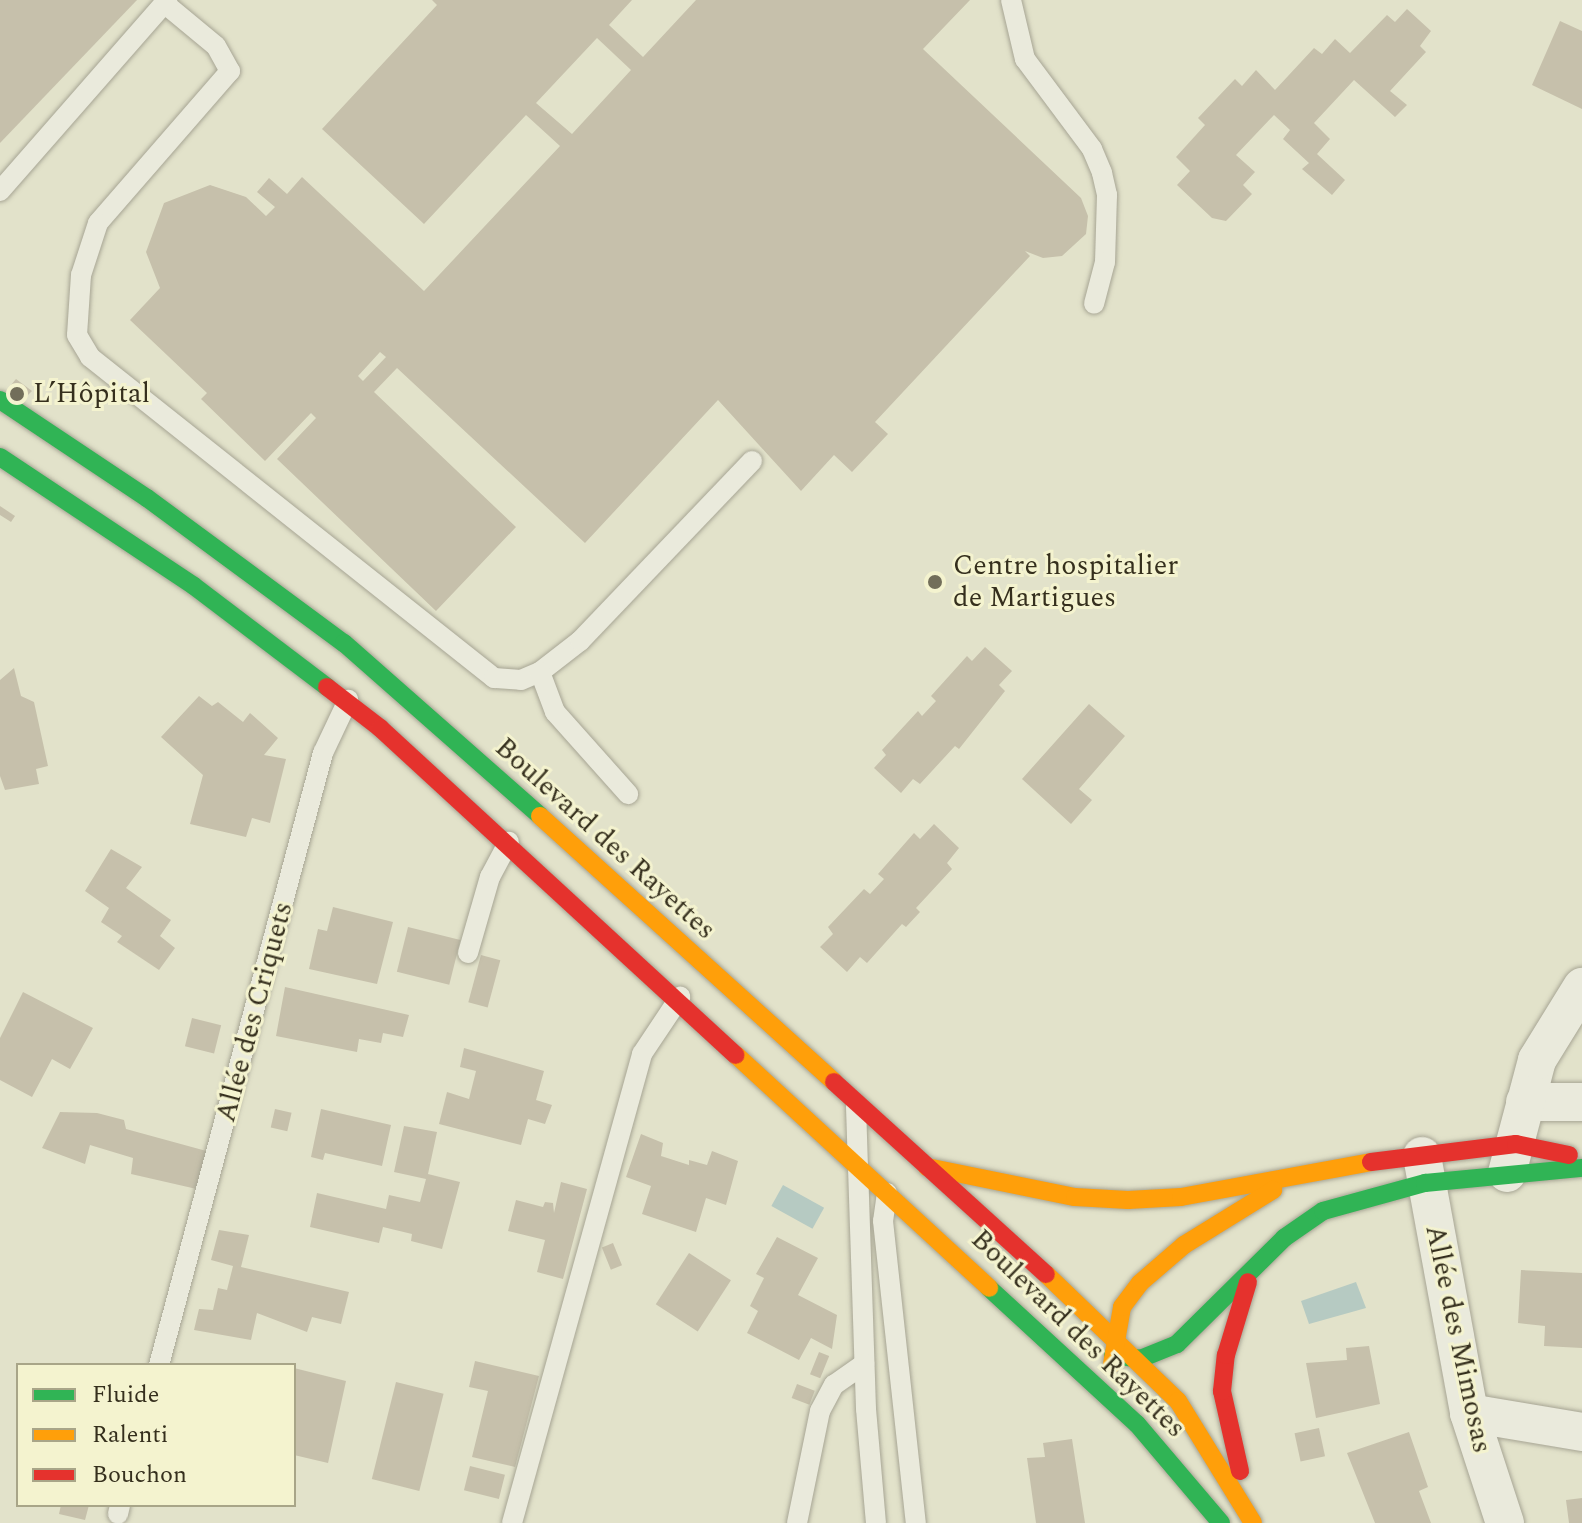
<!DOCTYPE html>
<meta charset="utf-8">
<style>
body{margin:0}
#map{position:relative;width:1582px;height:1523px;overflow:hidden;background:#e2e2ca;font-family:Spectral,serif}
div>[style]{position:absolute}
[style*='--x']{left:calc(var(--x)*1px);top:calc(var(--y)*1px);width:calc(var(--w)*1px);rotate:calc(var(--a)*1deg)}
.water>*{inset:0;background:#b6cac2;transform-origin:0 0}
.building>*{inset:0;background:#c6c0ab;transform-origin:0 0}
.roads{filter:drop-shadow(0 0 2px #a7a594) drop-shadow(0 0 2px #a7a594)}
.lane>*{height:20px;margin:-10px;padding:0 10px;transform-origin:10px;border-radius:10px;background:#eaeadc}
.street>*{height:38px;margin:-19px;padding:0 19px;transform-origin:19px;border-radius:19px;background:#eaeadc}
.fast>*{height:18px;margin:-9px;padding:0 9px;transform-origin:9px;border-radius:9px;background:#30b455}
.slow>*{height:18px;margin:-9px;padding:0 9px;transform-origin:9px;border-radius:9px;background:#ff9f0a}
.jam>*{height:18px;margin:-9px;padding:0 9px;transform-origin:9px;border-radius:9px;background:#e5322d}
.dots>*{width:22px;height:22px;translate:-50% -50%;box-sizing:border-box;border:4px solid #f4f3cf;border-radius:50%}
span{translate:-50% -50%;white-space:nowrap;text-align:center;line-height:1.15;-webkit-text-stroke:6px #f4f3cf;paint-order:stroke}
.poi-label{font-size:28px;color:#352f1d}
.left{translate:0 -50%;text-align:left}
.street-label{font-size:28px;color:#352f1d}
.legend{position:absolute;left:16px;top:1363px;width:280px;height:144px;box-sizing:border-box;background:#f4f3cf;border:2px solid #a8a588;margin:0;padding:10px 14px;list-style:none;font-size:24px;color:#352f1d}
.legend li{display:flex;align-items:center;gap:16px;height:40px}
.legend b{width:40px;border:2px solid #a8a588}
</style>
<div id="map">
<div class="water">
<i style="left:783px;top:1185px;width:47px;height:24px;rotate:29deg"></i>
<i style="clip-path:polygon(1356px 1282px,1366px 1308px,1309px 1324px,1301px 1301px)"></i>
</div>
<div class="building">
<i style="clip-path:polygon(0 0,137px 0,0 143px)"></i>
<i style="clip-path:polygon(evenodd,432px 0,632px 0,609px 25px,643px 57px,696px 0,970px 0,923px 49px,1081px 198px,1088px 216px,1086px 234px,1062px 256px,1043px 258px,1025px 251px,1030px 256px,875px 422px,888px 434px,852px 472px,834px 455px,801px 491px,718px 400px,585px 543px,397px 368px,374px 392px,516px 527px,436px 611px,277px 459px,316px 418px,311px 413px,265px 461px,201px 399px,207px 393px,130px 320px,160px 288px,146px 252px,164px 203px,210px 185px,246px 197px,266px 216px,275px 207px,257px 192px,269px 178px,287px 194px,302px 177px,424px 291px,560px 146px,526px 115px,424px 224px,322px 129px,437px 5px,432px 0,597px 38px,631px 70px,572px 134px,536px 103px,597px 38px,432px 0,380px 352px,386px 357px,363px 381px,358px 376px,380px 352px)"></i>
<i style="clip-path:polygon(1407px 9px,1431px 31px,1420px 46px,1426px 52px,1390px 91px,1407px 105px,1395px 117px,1354px 80px,1314px 123px,1330px 139px,1317px 154px,1345px 180px,1332px 195px,1302px 169px,1309px 163px,1283px 139px,1290px 130px,1274px 115px,1236px 155px,1255px 172px,1243px 185px,1252px 194px,1226px 221px,1212px 218px,1177px 185px,1190px 171px,1176px 157px,1205px 125px,1198px 118px,1235px 79px,1242px 86px,1256px 70px,1275px 90px,1314px 48px,1322px 54px,1335px 39px,1350px 53px,1387px 15px,1395px 22px)"></i>
<i style="clip-path:polygon(1560px 21px,1582px 31px,1582px 109px,1532px 85px)"></i>
<i style="clip-path:polygon(16px 379px,32px 391px,27px 396px,11px 385px)"></i>
<i style="clip-path:polygon(0 506px,15px 516px,11px 522px,0 515px)"></i>
<i style="clip-path:polygon(985px 647px,1012px 671px,999px 685px,1005px 691px,959px 749px,955px 746px,920px 784px,913px 779px,901px 793px,874px 768px,886px 755px,882px 750px,918px 711px,922px 716px,936px 701px,931px 696px,967px 656px,972px 661px)"></i>
<i style="clip-path:polygon(14px 668px,21px 696px,34px 702px,48px 766px,36px 769px,39px 784px,5px 790px,0 776px,0 680px)"></i>
<i style="clip-path:polygon(199px 696px,212px 706px,218px 702px,243px 722px,250px 713px,278px 738px,264px 755px,286px 759px,270px 823px,252px 818px,246px 837px,190px 824px,203px 775px,161px 737px)"></i>
<i style="clip-path:polygon(1089px 704px,1125px 736px,1079px 789px,1092px 800px,1071px 824px,1022px 779px)"></i>
<i style="clip-path:polygon(934px 824px,959px 848px,947px 863px,952px 869px,916px 908px,920px 912px,906px 927px,902px 924px,867px 963px,860px 957px,847px 972px,820px 947px,833px 934px,828px 927px,864px 889px,870px 894px,884px 879px,878px 874px,914px 833px,920px 839px)"></i>
<i style="clip-path:polygon(111px 849px,142px 867px,126px 888px,171px 920px,160px 936px,175px 948px,159px 970px,117px 942px,122px 936px,101px 922px,109px 908px,85px 891px)"></i>
<i style="clip-path:polygon(333px 907px,393px 922px,377px 984px,309px 969px,318px 929px,327px 931px)"></i>
<i style="left:408px;top:927px;width:54px;height:46px;rotate:14deg"></i>
<i style="left:481px;top:955px;width:20px;height:49px;rotate:15deg"></i>
<i style="clip-path:polygon(285px 987px,409px 1015px,403px 1037px,383px 1033px,381px 1043px,359px 1039px,357px 1052px,276px 1036px)"></i>
<i style="clip-path:polygon(23px 992px,93px 1028px,70px 1069px,52px 1059px,32px 1097px,0 1080px,0 1038px)"></i>
<i style="left:192px;top:1018px;width:30px;height:29px;rotate:14deg"></i>
<i style="clip-path:polygon(464px 1048px,544px 1071px,536px 1100px,552px 1105px,545px 1124px,528px 1119px,521px 1145px,439px 1124px,447px 1092px,469px 1099px,476px 1071px,460px 1067px)"></i>
<i style="left:275px;top:1109px;width:17px;height:19px;rotate:13deg"></i>
<i style="clip-path:polygon(321px 1109px,391px 1125px,382px 1166px,325px 1153px,323px 1160px,311px 1157px)"></i>
<i style="clip-path:polygon(60px 1112px,97px 1113px,124px 1120px,126px 1129px,210px 1152px,201px 1190px,131px 1174px,133px 1158px,90px 1145px,85px 1164px,42px 1148px)"></i>
<i style="clip-path:polygon(404px 1126px,437px 1132px,428px 1174px,460px 1182px,442px 1249px,411px 1241px,412px 1234px,383px 1227px,379px 1243px,310px 1227px,317px 1193px,386px 1209px,389px 1195px,420px 1202px,426px 1179px,394px 1172px)"></i>
<i style="clip-path:polygon(641px 1134px,663px 1143px,661px 1156px,689px 1165px,689px 1160px,707px 1165px,712px 1151px,738px 1161px,726px 1205px,706px 1198px,696px 1232px,642px 1214px,651px 1186px,626px 1177px)"></i>
<i style="clip-path:polygon(561px 1182px,587px 1189px,563px 1279px,537px 1272px,545px 1240px,508px 1231px,516px 1200px,543px 1207px,545px 1202px,553px 1203px,554px 1213px)"></i>
<i style="clip-path:polygon(219px 1230px,249px 1235px,241px 1267px,349px 1292px,341px 1324px,312px 1317px,307px 1332px,257px 1313px,251px 1340px,194px 1330px,199px 1309px,213px 1310px,218px 1288px,227px 1290px,233px 1266px,211px 1260px)"></i>
<i style="clip-path:polygon(777px 1237px,818px 1258px,798px 1295px,837px 1315px,832px 1349px,811px 1338px,799px 1360px,747px 1333px,758px 1311px,750px 1306px,764px 1278px,756px 1274px)"></i>
<i style="left:613px;top:1243px;width:24px;height:12px;rotate:68deg"></i>
<i style="left:689px;top:1253px;width:50px;height:61px;rotate:33deg"></i>
<i style="clip-path:polygon(1521px 1270px,1582px 1273px,1582px 1348px,1544px 1346px,1545px 1326px,1518px 1323px)"></i>
<i style="clip-path:polygon(1369px 1346px,1380px 1404px,1316px 1418px,1306px 1363px,1347px 1360px,1346px 1348px)"></i>
<i style="left:819px;top:1352px;width:11px;height:24px;rotate:22deg"></i>
<i style="clip-path:polygon(475px 1361px,539px 1376px,515px 1467px,472px 1457px,488px 1391px,469px 1387px)"></i>
<i style="clip-path:polygon(294px 1368px,346px 1381px,328px 1463px,294px 1455px)"></i>
<i style="left:396px;top:1382px;width:49px;height:100px;rotate:14deg"></i>
<i style="left:797px;top:1384px;width:19px;height:15px;rotate:21deg"></i>
<i style="left:1319px;top:1428px;width:29px;height:25px;rotate:78deg"></i>
<i style="clip-path:polygon(1409px 1432px,1428px 1487px,1419px 1491px,1431px 1523px,1375px 1523px,1347px 1453px)"></i>
<i style="clip-path:polygon(1072px 1439px,1085px 1523px,1036px 1523px,1027px 1458px,1045px 1457px,1043px 1443px)"></i>
<i style="left:470px;top:1466px;width:36px;height:25px;rotate:14deg"></i>
<i style="clip-path:polygon(1582px 1498px,1582px 1523px,1569px 1523px,1566px 1500px)"></i>
<i style="clip-path:polygon(61px 1505px,89px 1505px,85px 1520px,59px 1514px)"></i>
</div>
<div class="roads">
<div class="lane">
<i style="--x:1011;--y:0;--w:61;--a:76.7"></i>
<i style="--x:1025;--y:59;--w:112;--a:53.3"></i>
<i style="--x:1092;--y:149;--w:26;--a:67"></i>
<i style="--x:1102;--y:173;--w:23;--a:77"></i>
<i style="--x:1107;--y:195;--w:67;--a:91.7"></i>
<i style="--x:1105;--y:262;--w:43;--a:104.7"></i>
<i style="--x:164;--y:3;--w:67;--a:39.6"></i>
<i style="--x:216;--y:46;--w:29;--a:61"></i>
<i style="--x:230;--y:71;--w:201;--a:131"></i>
<i style="--x:98;--y:223;--w:55;--a:108.1"></i>
<i style="--x:81;--y:275;--w:60;--a:93.8"></i>
<i style="--x:77;--y:335;--w:26;--a:59"></i>
<i style="--x:90;--y:357;--w:516;--a:38.47"></i>
<i style="--x:494;--y:678;--w:27;--a:4"></i>
<i style="--x:521;--y:680;--w:21;--a:-23"></i>
<i style="--x:540;--y:672;--w:51;--a:-37.8"></i>
<i style="--x:580;--y:641;--w:249;--a:-46.3"></i>
<i style="--x:0;--y:191;--w:254;--a:-48.8"></i>
<i style="--x:540;--y:672;--w:43;--a:69.4"></i>
<i style="--x:555;--y:712;--w:110;--a:48.3"></i>
<i style="--x:468;--y:953;--w:79;--a:-73.9"></i>
<i style="--x:490;--y:877;--w:40;--a:-62"></i>
<i style="--x:856;--y:1107;--w:302;--a:88.1"></i>
<i style="--x:866;--y:1409;--w:114;--a:85"></i>
<i style="--x:887;--y:1193;--w:28;--a:98"></i>
<i style="--x:883;--y:1221;--w:304;--a:83.8"></i>
<i style="--x:159;--y:1365;--w:634;--a:-75"></i>
<i style="--x:323;--y:753;--w:59;--a:-64.7"></i>
<i style="--x:118;--y:1514;--w:9;--a:-77"></i>
<i style="--x:512;--y:1523;--w:487;--a:-74.5"></i>
<i style="--x:642;--y:1054;--w:69;--a:-56.3"></i>
<i style="--x:797;--y:1523;--w:114;--a:-78.4"></i>
<i style="--x:820;--y:1411;--w:30;--a:-62"></i>
<i style="--x:834;--y:1385;--w:37;--a:-35"></i>
</div>
<div class="street">
<i style="--x:1525;--y:1102;--w:57;--a:0"></i>
<i style="--x:1422;--y:1156;--w:261;--a:79.6"></i>
<i style="--x:1469;--y:1413;--w:116;--a:71.9"></i>
<i style="--x:1507;--y:1173;--w:117;--a:-75.1"></i>
<i style="--x:1537;--y:1060;--w:86;--a:-58.3"></i>
<i style="--x:1469;--y:1413;--w:115;--a:9.5"></i>
</div>
<div class="fast">
<i style="--x:0;--y:400;--w:177;--a:33.7"></i>
<i style="--x:147;--y:498;--w:245;--a:36.4"></i>
<i style="--x:344;--y:643;--w:261;--a:41.4"></i>
<i style="--x:0;--y:457;--w:233;--a:33.6"></i>
<i style="--x:194;--y:586;--w:167;--a:37.2"></i>
<i style="--x:989;--y:1288;--w:201;--a:42.6"></i>
<i style="--x:1137;--y:1424;--w:130;--a:49.7"></i>
<i style="--x:1113;--y:1355;--w:27;--a:8"></i>
<i style="--x:1140;--y:1359;--w:40;--a:-22"></i>
<i style="--x:1177;--y:1344;--w:151;--a:-44.7"></i>
<i style="--x:1284;--y:1238;--w:47;--a:-34.7"></i>
<i style="--x:1323;--y:1211;--w:106;--a:-15.4"></i>
<i style="--x:1425;--y:1183;--w:158;--a:-5.5"></i>
</div>
<div class="slow">
<i style="--x:540;--y:816;--w:396;--a:42.1"></i>
<i style="--x:736;--y:1055;--w:344;--a:42.6"></i>
<i style="--x:927;--y:1167;--w:151;--a:11.5"></i>
<i style="--x:1075;--y:1197;--w:53;--a:3.2"></i>
<i style="--x:1128;--y:1200;--w:53;--a:-3.2"></i>
<i style="--x:1181;--y:1197;--w:193;--a:-10.4"></i>
<i style="--x:1046;--y:1274;--w:183;--a:43.9"></i>
<i style="--x:1178;--y:1401;--w:143;--a:58.4"></i>
<i style="--x:1112;--y:1364;--w:58;--a:-80"></i>
<i style="--x:1122;--y:1307;--w:30;--a:-53"></i>
<i style="--x:1140;--y:1283;--w:58;--a:-40.8"></i>
<i style="--x:1184;--y:1245;--w:105;--a:-31.7"></i>
</div>
<div class="jam">
<i style="--x:327;--y:687;--w:67;--a:37.7"></i>
<i style="--x:380;--y:728;--w:483;--a:42.6"></i>
<i style="--x:834;--y:1082;--w:286;--a:42.2"></i>
<i style="--x:1371;--y:1162;--w:146;--a:-7.1"></i>
<i style="--x:1516;--y:1144;--w:54;--a:11.7"></i>
<i style="--x:1240;--y:1471;--w:82;--a:-102.7"></i>
<i style="--x:1222;--y:1391;--w:36;--a:-84"></i>
<i style="--x:1226;--y:1355;--w:76;--a:-73.2"></i>
</div>
</div>
<div class="dots">
<i style="left:17px;top:394px;background:#726e5a"></i>
<i style="left:935px;top:582px;background:#726e5a"></i>
</div>
<div class="poi-label">
<span class="left" style="left:33px;top:394px">L’Hôpital</span>
<span class="left" style="left:953px;top:582px">Centre hospitalier<br>de Martigues</span>
</div>
<div class="street-label">
<span style="left:605px;top:839px;rotate:42deg">Boulevard des Rayettes</span>
<span style="left:255px;top:1012px;rotate:-75deg">Allée des Criquets</span>
<span style="left:1078px;top:1334px;rotate:44deg">Boulevard des Rayettes</span>
<span style="left:1458px;top:1339px;rotate:78deg">Allée des Mimosas</span>
</div>
<ul class="legend">
<li><b style="height:10px;background:#30b455"></b>Fluide</li>
<li><b style="height:10px;background:#ff9f0a"></b>Ralenti</li>
<li><b style="height:10px;background:#e5322d"></b>Bouchon</li>
</ul>
</div>
